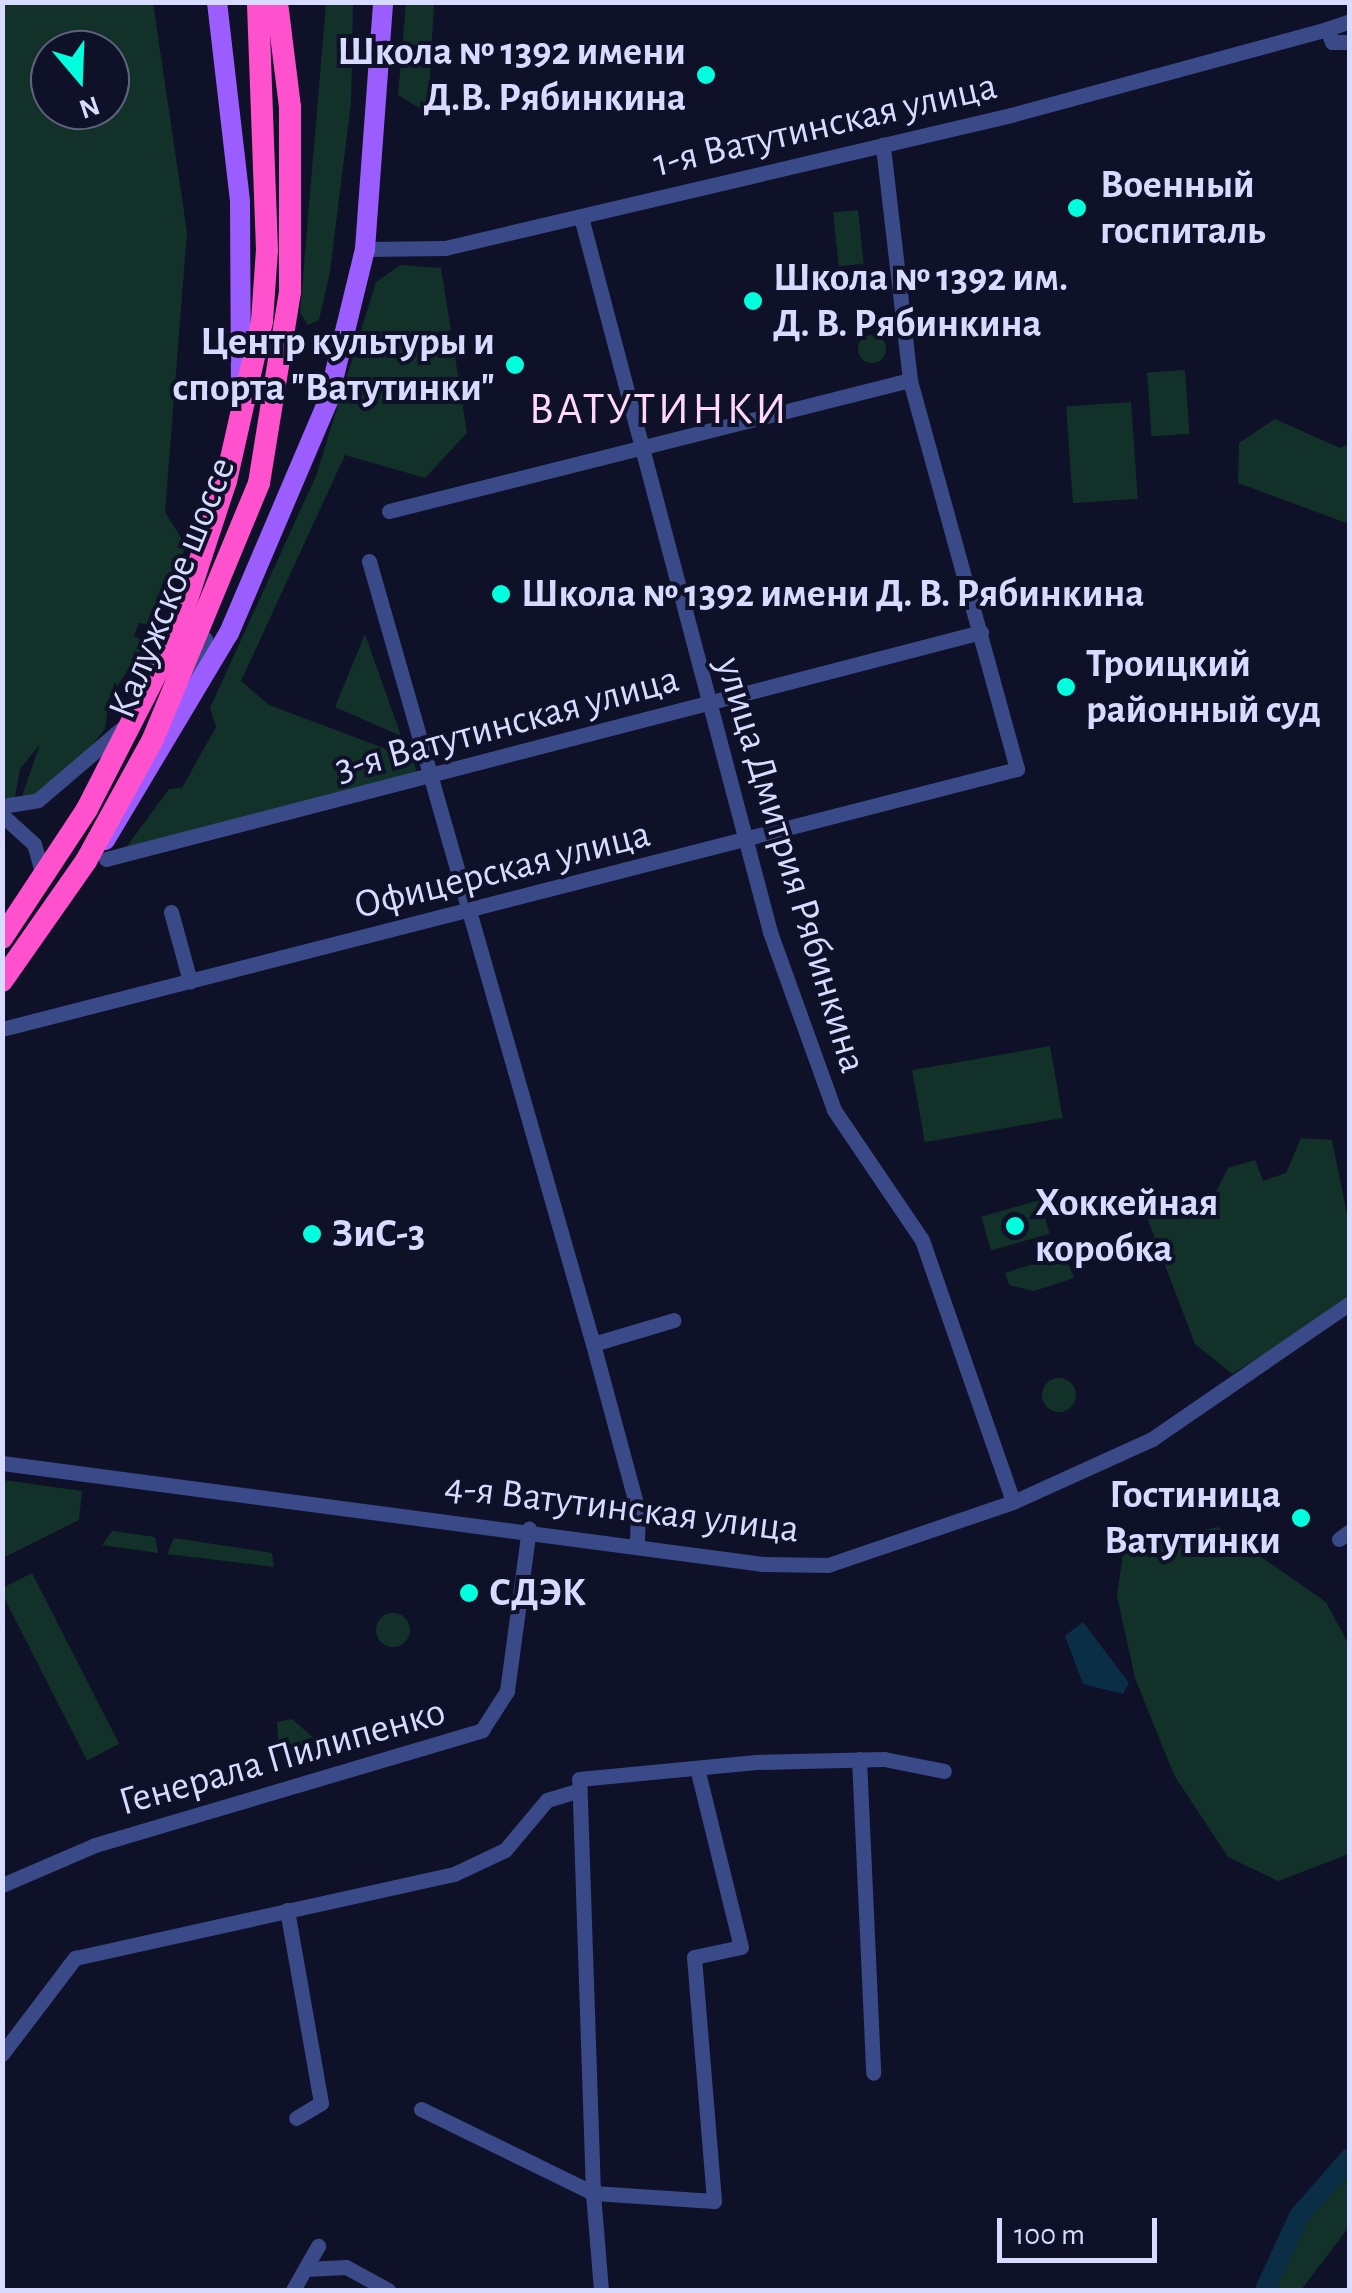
<!DOCTYPE html>
<meta charset="utf-8">
<style>
body{margin:0}
#map{position:relative;width:1352px;height:2293px;overflow:hidden;background:#0f1128;font-family:"Alegreya Sans",sans-serif}
div>[style]{position:absolute}
[style*='--x']{left:calc(var(--x)*1px);top:calc(var(--y)*1px);width:calc(var(--w)*1px);rotate:calc(var(--a)*1deg)}
.green>*{inset:0;background:#123229;transform-origin:0 0}
.round{border-radius:50%}
.water>*{inset:0;background:#0a2e46}
.river>*{height:20px;margin:-10px;padding:0 10px;transform-origin:10px;border-radius:10px;background:#0a2e46}
.minor>*{height:15px;margin:-7.5px;padding:0 7.5px;transform-origin:7.5px;border-radius:7.5px;background:#3a4987}
.major>*{height:20px;margin:-10px;padding:0 10px;transform-origin:10px;border-radius:10px;background:#9c5dff}
.highway>*{height:22px;margin:-11px;padding:0 11px;transform-origin:11px;border-radius:11px;background:#ff51cd}
.dots>*{width:28px;height:28px;translate:-50% -50%;box-sizing:border-box;border:5px solid #0f1128;border-radius:50%}
span{translate:-50% -50%;white-space:nowrap;text-align:center;line-height:1.15;-webkit-text-stroke:8px #0f1128;paint-order:stroke}
.poi-label{font-size:40px;color:#d6dbff;font-weight:700}
.right{translate:-100% -50%;text-align:right}
.left{translate:0 -50%;text-align:left}
.street-label{font-size:40px;color:#d6dbff}
.quarter-label{font-size:45px;color:#ffd8fa;letter-spacing:2.5px}
.frame{position:absolute;inset:0;border:5px solid #d6dbff;pointer-events:none}
.north{position:absolute;left:30px;top:30px;width:100px;height:100px;box-sizing:border-box;background:#0f1128;border:2px solid #5f627e;border-radius:50%;rotate:161deg;font-size:28px;font-weight:700;line-height:40px;text-align:center;color:#d6dbff}
.north::after{content:'';display:block;margin:auto;width:35px;height:45px;background:#02ffdd;clip-path:polygon(50% 0,100% 100%,50% 72%,0 100%)}
.scale{position:absolute;left:997px;top:2218px;width:160px;height:45px;box-sizing:border-box;border:5px solid #d6dbff;border-top:0;padding-left:12px;font-size:30px;line-height:35px;white-space:nowrap;color:#d6dbff;-webkit-text-stroke:8px #0f1128;paint-order:stroke}
</style>
<div id="map">
<div class="green">
<i style="clip-path:polygon(evenodd,2px 3px,153px 3px,187px 232px,165px 512px,186px 546px,152px 625px,139px 623px,134px 636px,146px 642px,109px 699px,105px 729px,65px 779px,20px 802px,40px 744px,20px 769px,14px 802px,2px 795px,2px 3px,50px 50px,110px 50px,110px 110px,50px 110px,50px 50px)"></i>
<i style="clip-path:polygon(326px 3px,353px 3px,351px 103px,330px 272px,319px 320px,308px 325px,300px 313px)"></i>
<i style="clip-path:polygon(406px 3px,434px 3px,428px 113px,398px 95px)"></i>
<i style="left:858px;top:210px;width:54px;height:25px;rotate:84deg"></i>
<i style="clip-path:polygon(400px 265px,441px 268px,467px 433px,425px 478px,345px 455px,241px 681px,269px 705px,413px 759px,418px 776px,122px 853px,169px 789px,182px 788px,216px 727px,210px 708px,316px 476px,376px 282px)"></i>
<i class="round" style="left:858px;top:335px;width:28px;height:28px"></i>
<i style="left:1185px;top:370px;width:64px;height:38px;rotate:86deg"></i>
<i style="left:1131px;top:402px;width:97px;height:65px;rotate:86deg"></i>
<i style="clip-path:polygon(1275px 419px,1340px 448px,1349px 443px,1349px 524px,1238px 483px,1239px 443px)"></i>
<i style="clip-path:polygon(365px 634px,401px 736px,335px 707px)"></i>
<i style="left:1050px;top:1046px;width:73px;height:140px;rotate:80deg"></i>
<i style="clip-path:polygon(1301px 1138px,1332px 1140px,1349px 1224px,1349px 1302px,1232px 1374px,1195px 1344px,1140px 1199px,1152px 1190px,1212px 1200px,1228px 1168px,1255px 1160px,1263px 1181px,1286px 1173px)"></i>
<i style="left:1040px;top:1200px;width:35px;height:61px;rotate:74deg"></i>
<i style="clip-path:polygon(1064px 1254px,1074px 1278px,1034px 1291px,1009px 1285px,1005px 1273px)"></i>
<i class="round" style="left:1042px;top:1378px;width:34px;height:34px"></i>
<i style="clip-path:polygon(3px 1480px,82px 1491px,79px 1520px,3px 1558px)"></i>
<i style="clip-path:polygon(1218px 1527px,1326px 1602px,1349px 1645px,1349px 1854px,1278px 1881px,1228px 1857px,1174px 1775px,1135px 1678px,1117px 1596px,1124px 1547px)"></i>
<i style="clip-path:polygon(112px 1531px,155px 1537px,158px 1553px,102px 1545px)"></i>
<i style="clip-path:polygon(174px 1538px,272px 1553px,274px 1567px,167px 1554px)"></i>
<i style="left:32px;top:1573px;width:192px;height:36px;rotate:63deg"></i>
<i class="round" style="left:376px;top:1613px;width:34px;height:34px"></i>
<i style="clip-path:polygon(292px 1719px,316px 1740px,279px 1751px,277px 1722px)"></i>
<i style="clip-path:polygon(1349px 2175px,1349px 2227px,1301px 2290px,1260px 2290px,1301px 2211px)"></i>
</div>
<div class="water">
<i style="clip-path:polygon(1083px 1622px,1129px 1683px,1123px 1694px,1083px 1684px,1065px 1636px)"></i>
</div>
<div class="river">
<i style="--x:1265;--y:2290;--w:81;--a:-65.3"></i>
<i style="--x:1299;--y:2216;--w:77;--a:-48.7"></i>
</div>
<div class="minor">
<i style="--x:1350;--y:21;--w:24;--a:161"></i>
<i style="--x:1327;--y:29;--w:14;--a:69"></i>
<i style="--x:1332;--y:42;--w:18;--a:0"></i>
<i style="--x:581;--y:217;--w:740;--a:75.19"></i>
<i style="--x:770;--y:932;--w:189;--a:70.2"></i>
<i style="--x:834;--y:1110;--w:157;--a:55.9"></i>
<i style="--x:922;--y:1240;--w:277;--a:70.8"></i>
<i style="--x:365;--y:249;--w:80;--a:-0.7"></i>
<i style="--x:445;--y:248;--w:581;--a:-13.22"></i>
<i style="--x:1011;--y:115;--w:327;--a:-15.2"></i>
<i style="--x:389;--y:511;--w:537;--a:-14.11"></i>
<i style="--x:369;--y:561;--w:814;--a:74.04"></i>
<i style="--x:593;--y:1344;--w:173;--a:74.9"></i>
<i style="--x:638;--y:1511;--w:32;--a:92"></i>
<i style="--x:189;--y:688;--w:52;--a:-71.9"></i>
<i style="--x:2;--y:806;--w:36;--a:-9"></i>
<i style="--x:38;--y:800;--w:109;--a:-40.5"></i>
<i style="--x:2;--y:815;--w:43;--a:42.2"></i>
<i style="--x:34;--y:844;--w:33;--a:74"></i>
<i style="--x:106;--y:859;--w:904;--a:-14.54"></i>
<i style="--x:171;--y:912;--w:72;--a:74.6"></i>
<i style="--x:2;--y:1029;--w:1048;--a:-14.37"></i>
<i style="--x:1017;--y:769;--w:403;--a:-105.4"></i>
<i style="--x:910;--y:380;--w:237;--a:-96.6"></i>
<i style="--x:593;--y:1344;--w:84;--a:-16.5"></i>
<i style="--x:2;--y:1463;--w:768;--a:7.56"></i>
<i style="--x:763;--y:1564;--w:65;--a:0.9"></i>
<i style="--x:828;--y:1565;--w:195;--a:-18.8"></i>
<i style="--x:1013;--y:1502;--w:153;--a:-24.4"></i>
<i style="--x:1152;--y:1439;--w:240;--a:-34.5"></i>
<i style="--x:1339;--y:1539;--w:14;--a:-36"></i>
<i style="--x:859;--y:1759;--w:314;--a:87.4"></i>
<i style="--x:697;--y:1768;--w:184;--a:76.2"></i>
<i style="--x:741;--y:1947;--w:48;--a:168"></i>
<i style="--x:694;--y:1957;--w:245;--a:85.3"></i>
<i style="--x:714;--y:2201;--w:121;--a:-176.2"></i>
<i style="--x:593;--y:2193;--w:414;--a:-91.9"></i>
<i style="--x:579;--y:1779;--w:178;--a:-5.5"></i>
<i style="--x:756;--y:1762;--w:128;--a:-1.3"></i>
<i style="--x:884;--y:1759;--w:61;--a:11.3"></i>
<i style="--x:2;--y:1885;--w:101;--a:-23.3"></i>
<i style="--x:95;--y:1845;--w:404;--a:-16.5"></i>
<i style="--x:482;--y:1730;--w:46;--a:-57.3"></i>
<i style="--x:507;--y:1691;--w:164;--a:-82.3"></i>
<i style="--x:287;--y:1910;--w:196;--a:80"></i>
<i style="--x:321;--y:2103;--w:29;--a:149"></i>
<i style="--x:2;--y:2054;--w:121;--a:-52.8"></i>
<i style="--x:75;--y:1958;--w:388;--a:-12.5"></i>
<i style="--x:454;--y:1874;--w:56;--a:-25.2"></i>
<i style="--x:505;--y:1850;--w:65;--a:-50"></i>
<i style="--x:547;--y:1800;--w:34;--a:-17"></i>
<i style="--x:421;--y:2109;--w:191;--a:26"></i>
<i style="--x:593;--y:2193;--w:97;--a:85.3"></i>
<i style="--x:306;--y:2269;--w:40;--a:-2.9"></i>
<i style="--x:346;--y:2267;--w:48;--a:28.7"></i>
<i style="--x:293;--y:2290;--w:51;--a:-60.4"></i>
</div>
<div class="major">
<i style="--x:217;--y:2;--w:201;--a:83.4"></i>
<i style="--x:240;--y:202;--w:182;--a:89.7"></i>
<i style="--x:105;--y:840;--w:241;--a:-59.1"></i>
<i style="--x:229;--y:633;--w:252;--a:-66.9"></i>
<i style="--x:328;--y:401;--w:156;--a:-76.3"></i>
<i style="--x:365;--y:249;--w:248;--a:-85.8"></i>
</div>
<div class="highway">
<i style="--x:2;--y:938;--w:154;--a:-56.6"></i>
<i style="--x:87;--y:809;--w:191;--a:-62.9"></i>
<i style="--x:174;--y:639;--w:166;--a:-71.8"></i>
<i style="--x:226;--y:481;--w:164;--a:-77.3"></i>
<i style="--x:262;--y:321;--w:71;--a:-86"></i>
<i style="--x:267;--y:250;--w:248;--a:-92.1"></i>
<i style="--x:2;--y:981;--w:146;--a:-55"></i>
<i style="--x:86;--y:861;--w:139;--a:-61.2"></i>
<i style="--x:153;--y:739;--w:277;--a:-67.5"></i>
<i style="--x:259;--y:483;--w:193;--a:-80.8"></i>
<i style="--x:290;--y:292;--w:185;--a:-90"></i>
<i style="--x:290;--y:107;--w:106;--a:-97.1"></i>
</div>
<div class="dots">
<i style="left:706px;top:75px;background:#02ffdd"></i>
<i style="left:1077px;top:208px;background:#02ffdd"></i>
<i style="left:753px;top:301px;background:#02ffdd"></i>
<i style="left:515px;top:365px;background:#02ffdd"></i>
<i style="left:501px;top:594px;background:#02ffdd"></i>
<i style="left:1066px;top:687px;background:#02ffdd"></i>
<i style="left:1015px;top:1226px;background:#02ffdd"></i>
<i style="left:312px;top:1234px;background:#02ffdd"></i>
<i style="left:1301px;top:1518px;background:#02ffdd"></i>
<i style="left:469px;top:1593px;background:#02ffdd"></i>
</div>
<div class="poi-label">
<span class="right" style="left:686px;top:75px">Школа № 1392 имени<br>Д.В. Рябинкина</span>
<span class="left" style="left:1100px;top:208px">Военный<br>госпиталь</span>
<span class="left" style="left:773px;top:301px">Школа № 1392 им.<br>Д. В. Рябинкина</span>
<span class="right" style="left:495px;top:365px">Центр культуры и<br>спорта "Ватутинки"</span>
<span class="left" style="left:521px;top:594px">Школа № 1392 имени Д. В. Рябинкина</span>
<span class="left" style="left:1086px;top:687px">Троицкий<br>районный суд</span>
<span class="left" style="left:1035px;top:1226px">Хоккейная<br>коробка</span>
<span class="left" style="left:332px;top:1234px">ЗиС-3</span>
<span class="right" style="left:1281px;top:1518px">Гостиница<br>Ватутинки</span>
<span class="left" style="left:489px;top:1593px">СДЭК</span>
</div>
<div class="street-label">
<span style="left:825px;top:125px;rotate:-13deg">1-я Ватутинская улица</span>
<span style="left:172px;top:588px;rotate:-68deg">Калужское шоссе</span>
<span style="left:507px;top:724px;rotate:-15deg">3-я Ватутинская улица</span>
<span style="left:791px;top:865px;rotate:73deg">улица Дмитрия Рябинкина</span>
<span style="left:502px;top:870px;rotate:-14deg">Офицерская улица</span>
<span style="left:622px;top:1508px;rotate:7deg">4-я Ватутинская улица</span>
<span style="left:282px;top:1757px;rotate:-16deg">Генерала Пилипенко</span>
</div>
<div class="quarter-label">
<span style="left:659px;top:410px">ВАТУТИНКИ</span>
</div>
<div class="frame"></div>
<div class="north">N</div>
<div class="scale">100 m</div>
</div>
